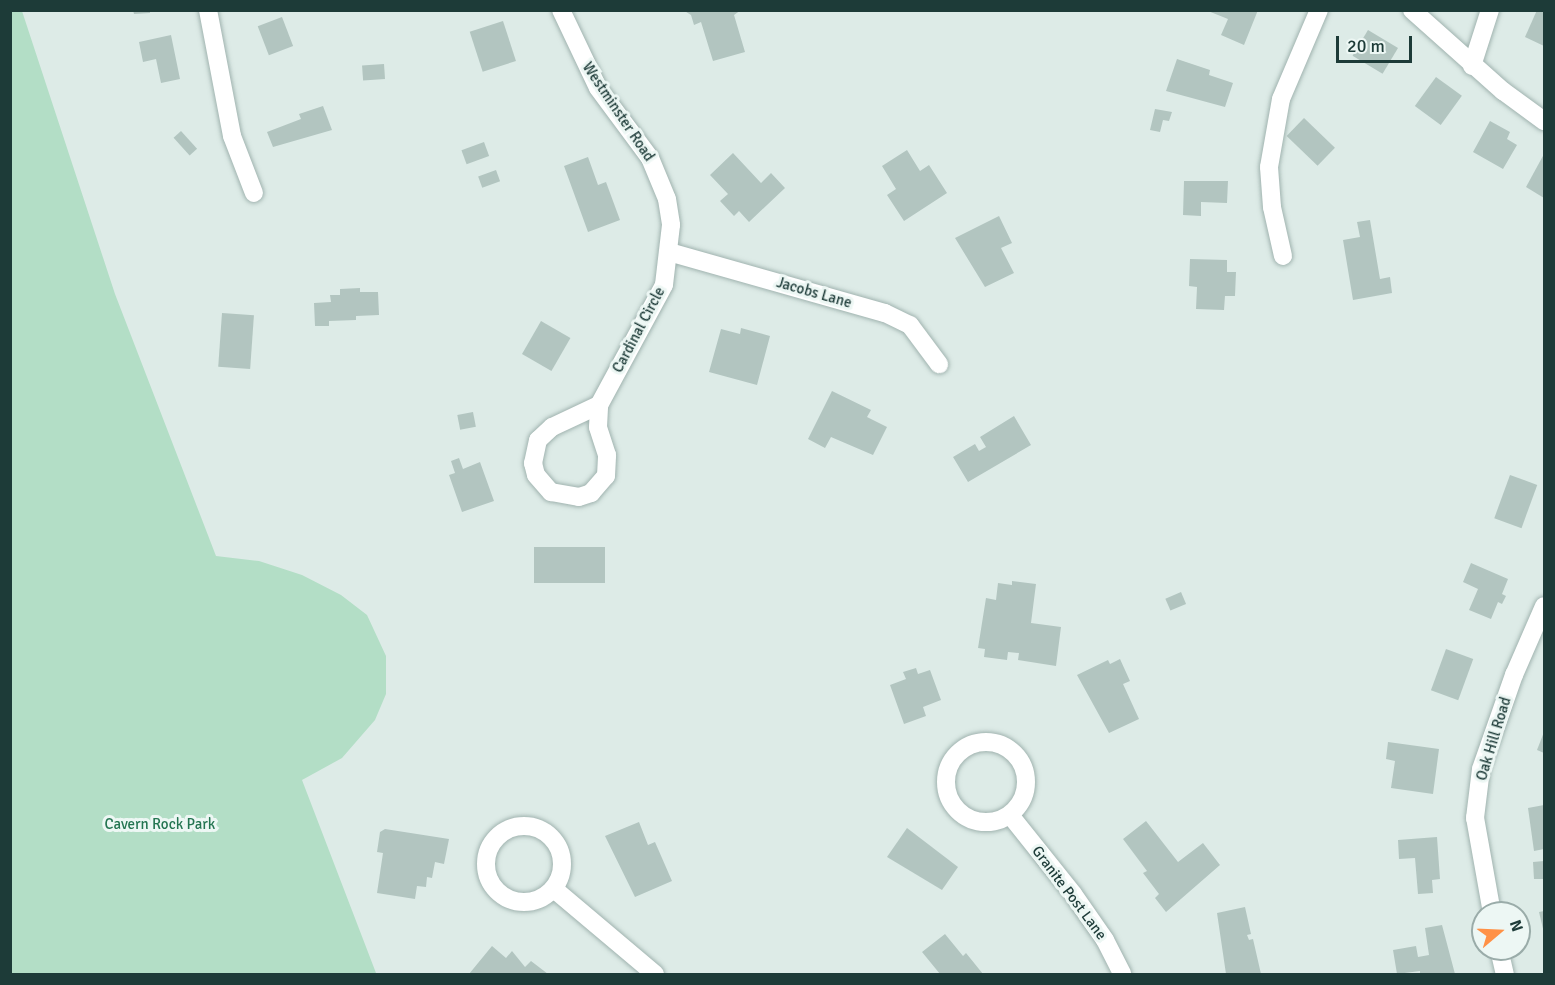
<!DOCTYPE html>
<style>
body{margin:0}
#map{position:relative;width:1555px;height:985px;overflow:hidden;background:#ddebe7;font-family:Signika,sans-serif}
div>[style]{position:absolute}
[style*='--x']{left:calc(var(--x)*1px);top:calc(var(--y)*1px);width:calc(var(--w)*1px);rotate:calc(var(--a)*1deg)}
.green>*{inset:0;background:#b3dec6}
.building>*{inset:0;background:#b2c5c0;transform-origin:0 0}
.roads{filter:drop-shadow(0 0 2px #a0b3af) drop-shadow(0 0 2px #a0b3af)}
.minor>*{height:18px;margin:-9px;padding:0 9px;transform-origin:9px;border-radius:9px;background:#fff}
.minor>.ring{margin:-9px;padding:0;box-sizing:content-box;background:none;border:18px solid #fff;border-radius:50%}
span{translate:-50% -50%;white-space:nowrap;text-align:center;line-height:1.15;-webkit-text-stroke:6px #edf7f4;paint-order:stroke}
.street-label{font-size:15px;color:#1d3b38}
.park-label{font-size:15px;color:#247551}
.frame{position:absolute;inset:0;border:12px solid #1d3b38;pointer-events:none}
.north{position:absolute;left:1471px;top:901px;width:60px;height:60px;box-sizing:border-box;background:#edf7f4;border:2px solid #9aaca9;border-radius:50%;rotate:71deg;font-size:16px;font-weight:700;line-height:24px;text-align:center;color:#1d3b38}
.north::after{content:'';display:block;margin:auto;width:21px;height:27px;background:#ff9146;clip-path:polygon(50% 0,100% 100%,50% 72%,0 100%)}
.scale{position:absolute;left:1336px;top:36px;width:76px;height:27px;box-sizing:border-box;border:3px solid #1d3b38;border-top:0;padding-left:8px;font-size:18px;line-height:21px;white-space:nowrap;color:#1d3b38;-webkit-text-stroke:4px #edf7f4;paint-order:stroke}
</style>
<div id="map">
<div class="green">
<i style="clip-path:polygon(10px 11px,22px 11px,115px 294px,216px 556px,259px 561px,302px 575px,341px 595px,367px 615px,386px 656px,386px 694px,375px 720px,342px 758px,302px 780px,376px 973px,373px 974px,11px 974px)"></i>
</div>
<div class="building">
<i style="clip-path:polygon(133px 10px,150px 10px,150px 13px,134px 14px)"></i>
<i style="clip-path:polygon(683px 10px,741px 10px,734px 15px,745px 52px,713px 61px,701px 22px,694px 25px,691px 15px)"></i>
<i style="clip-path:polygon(1258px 10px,1244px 45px,1221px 35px,1228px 19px,1208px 11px)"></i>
<i style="clip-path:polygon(1537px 10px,1544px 10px,1544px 46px,1525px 37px)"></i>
<i style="left:282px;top:17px;width:31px;height:26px;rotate:69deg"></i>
<i style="left:503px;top:21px;width:42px;height:35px;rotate:72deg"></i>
<i style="left:1368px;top:30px;width:35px;height:30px;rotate:31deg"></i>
<i style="clip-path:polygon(171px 35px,180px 79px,161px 83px,156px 59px,143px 62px,139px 42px)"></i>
<i style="clip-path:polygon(1177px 59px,1210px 70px,1209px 75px,1233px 83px,1225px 107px,1166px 91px)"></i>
<i style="left:384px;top:64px;width:15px;height:22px;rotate:86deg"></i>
<i style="left:1436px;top:77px;width:32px;height:36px;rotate:36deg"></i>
<i style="clip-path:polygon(323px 106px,332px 130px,273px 147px,267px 132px,301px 119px,299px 114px)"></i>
<i style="clip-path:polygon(1155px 109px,1172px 112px,1169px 121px,1163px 120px,1160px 132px,1150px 130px)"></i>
<i style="left:1304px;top:118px;width:43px;height:25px;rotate:44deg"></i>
<i style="clip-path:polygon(1490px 121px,1510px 132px,1507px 139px,1517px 145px,1503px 169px,1473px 152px)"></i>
<i style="left:181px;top:131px;width:24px;height:10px;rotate:48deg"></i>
<i style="left:484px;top:142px;width:15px;height:24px;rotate:70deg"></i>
<i style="clip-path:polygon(907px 150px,920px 171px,929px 165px,947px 193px,904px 221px,887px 195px,896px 189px,882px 166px)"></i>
<i style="clip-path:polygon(733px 153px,761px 183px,771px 173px,785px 188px,749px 222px,739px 211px,734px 216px,720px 201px,728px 194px,710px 175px)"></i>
<i style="clip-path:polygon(1544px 154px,1544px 198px,1526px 187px)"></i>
<i style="clip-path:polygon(588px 157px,598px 185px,606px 182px,620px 220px,588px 232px,564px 166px)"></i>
<i style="left:496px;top:170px;width:12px;height:19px;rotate:70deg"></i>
<i style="clip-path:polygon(1184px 181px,1228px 181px,1227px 203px,1201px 202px,1201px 216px,1183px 215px)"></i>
<i style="clip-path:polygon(999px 216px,1012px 243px,1001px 248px,1014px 273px,985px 287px,955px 238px)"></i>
<i style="clip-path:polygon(1370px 220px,1380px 279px,1390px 277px,1392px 293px,1353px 300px,1343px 240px,1360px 237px,1357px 222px)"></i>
<i style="clip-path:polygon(1190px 259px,1227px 260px,1227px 272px,1236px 272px,1235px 296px,1225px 296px,1224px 310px,1196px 309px,1197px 287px,1189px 286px)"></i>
<i style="clip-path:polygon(360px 288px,360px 292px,378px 292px,379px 315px,356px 316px,356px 320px,329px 321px,329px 326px,315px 326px,314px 303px,331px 302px,330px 295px,340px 295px,340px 289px)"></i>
<i style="left:222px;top:313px;width:32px;height:54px;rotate:4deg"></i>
<i style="left:541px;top:321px;width:34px;height:38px;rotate:30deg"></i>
<i style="clip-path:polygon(741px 328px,770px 336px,757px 385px,709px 372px,721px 329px,740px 334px)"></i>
<i style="clip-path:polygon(832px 391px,871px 410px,867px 417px,887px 427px,873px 455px,831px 437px,825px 448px,808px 439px)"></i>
<i style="left:473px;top:412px;width:15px;height:16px;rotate:79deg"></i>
<i style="clip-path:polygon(1014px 416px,1031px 445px,968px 482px,953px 457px,975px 444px,979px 451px,986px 447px,980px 437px)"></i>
<i style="clip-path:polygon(459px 458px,463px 469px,480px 462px,494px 501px,462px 512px,449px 475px,455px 473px,451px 461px)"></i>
<i style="left:1510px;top:475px;width:29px;height:46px;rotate:20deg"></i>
<i style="left:534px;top:547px;width:71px;height:36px"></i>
<i style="clip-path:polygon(1471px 563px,1508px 579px,1502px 594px,1506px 596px,1502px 604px,1498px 602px,1491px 619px,1469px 610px,1478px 589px,1463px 582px)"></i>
<i style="clip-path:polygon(1012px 581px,1036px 584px,1031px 623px,1061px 627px,1056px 666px,1018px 660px,1019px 653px,1008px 652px,1007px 660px,984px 657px,985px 649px,978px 648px,986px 598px,996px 600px,998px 583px,1012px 585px)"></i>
<i style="left:1181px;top:592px;width:13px;height:17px;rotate:67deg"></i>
<i style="left:1446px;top:649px;width:29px;height:44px;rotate:20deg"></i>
<i style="clip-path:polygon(1120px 659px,1130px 681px,1123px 684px,1139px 719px,1109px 733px,1077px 675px,1108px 660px,1110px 664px)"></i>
<i style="clip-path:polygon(916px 668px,918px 674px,930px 670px,941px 700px,923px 707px,926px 716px,904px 724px,890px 685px,906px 679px,903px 672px)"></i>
<i style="clip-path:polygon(1544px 732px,1544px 753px,1537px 750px)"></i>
<i style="clip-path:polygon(1388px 742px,1439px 749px,1433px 794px,1391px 788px,1395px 761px,1386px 759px)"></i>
<i style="clip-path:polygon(1544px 805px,1544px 849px,1534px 851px,1528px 808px)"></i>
<i style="clip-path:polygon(1146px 821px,1178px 862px,1203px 843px,1220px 865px,1166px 912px,1155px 898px,1159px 894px,1143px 873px,1147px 871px,1123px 839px)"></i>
<i style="clip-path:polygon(639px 822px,648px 845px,655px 842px,672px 881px,635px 897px,605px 836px)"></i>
<i style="clip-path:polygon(907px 828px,958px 867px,942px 890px,887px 857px)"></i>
<i style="clip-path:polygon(385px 829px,449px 839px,444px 864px,435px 862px,432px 878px,427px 877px,426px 887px,417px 886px,415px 899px,377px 893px,383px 853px,377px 852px,380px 832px)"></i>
<i style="clip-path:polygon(1437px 837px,1440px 879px,1432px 880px,1433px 893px,1418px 894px,1415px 858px,1399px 859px,1398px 840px)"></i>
<i style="clip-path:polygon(1544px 861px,1544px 879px,1534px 879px,1533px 862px)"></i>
<i style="clip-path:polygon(1245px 907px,1251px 934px,1247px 935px,1249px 940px,1253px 939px,1261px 974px,1226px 974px,1217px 913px)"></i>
<i style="clip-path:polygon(1544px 911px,1544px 933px,1539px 912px)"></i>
<i style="clip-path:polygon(1442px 925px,1455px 974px,1420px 974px,1420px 971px,1397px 974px,1393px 950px,1416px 946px,1418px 957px,1429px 955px,1425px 928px)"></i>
<i style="clip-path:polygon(945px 934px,963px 956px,966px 953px,983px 974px,940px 974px,922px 952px)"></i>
<i style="clip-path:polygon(492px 946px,506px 958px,512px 951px,525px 967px,531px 961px,548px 974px,469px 974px)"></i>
</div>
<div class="roads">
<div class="minor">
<i style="--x:208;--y:10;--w:128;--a:79.2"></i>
<i style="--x:232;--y:136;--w:61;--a:68.9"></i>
<i style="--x:561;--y:10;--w:86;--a:64.6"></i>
<i style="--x:598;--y:88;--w:87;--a:53.4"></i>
<i style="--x:650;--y:158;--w:44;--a:67.5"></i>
<i style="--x:667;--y:199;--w:26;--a:81"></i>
<i style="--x:671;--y:225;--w:60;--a:96.7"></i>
<i style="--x:664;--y:285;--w:136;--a:118.4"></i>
<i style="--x:599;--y:405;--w:52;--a:154.9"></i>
<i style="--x:552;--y:427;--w:19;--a:137"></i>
<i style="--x:538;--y:440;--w:24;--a:102"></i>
<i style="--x:533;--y:463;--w:12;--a:76"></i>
<i style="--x:536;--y:475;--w:23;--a:49"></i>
<i style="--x:551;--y:492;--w:28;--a:10"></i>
<i style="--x:579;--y:497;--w:13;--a:-18"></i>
<i style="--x:591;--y:493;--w:23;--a:-49"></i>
<i style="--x:606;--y:476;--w:21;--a:-87"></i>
<i style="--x:607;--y:455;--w:29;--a:-108"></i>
<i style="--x:598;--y:427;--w:22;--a:-87"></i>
<i style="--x:1412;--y:10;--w:122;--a:41.7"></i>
<i style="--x:1503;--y:91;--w:51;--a:36.2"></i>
<i style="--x:1472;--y:66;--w:59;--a:-72.2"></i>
<i style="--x:669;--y:252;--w:224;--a:15.8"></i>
<i style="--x:885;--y:313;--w:28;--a:26"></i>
<i style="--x:910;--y:325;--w:49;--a:53.4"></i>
<i style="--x:1283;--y:256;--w:50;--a:-102.7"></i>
<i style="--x:1272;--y:207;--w:40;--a:-94.3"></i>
<i style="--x:1269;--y:167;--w:69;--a:-80"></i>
<i style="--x:1281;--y:99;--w:97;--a:-66.9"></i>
<i class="ring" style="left:946px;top:742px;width:62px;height:62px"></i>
<i style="--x:1010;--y:815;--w:101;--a:51.4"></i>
<i style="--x:1073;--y:894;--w:56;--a:55.2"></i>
<i style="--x:1105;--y:940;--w:38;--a:63"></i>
<i class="ring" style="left:486px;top:826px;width:58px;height:58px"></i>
<i style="--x:554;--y:889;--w:132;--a:40.1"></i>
<i style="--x:1492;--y:913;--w:97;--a:-100.1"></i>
<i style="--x:1475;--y:818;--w:49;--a:-83"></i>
<i style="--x:1481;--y:769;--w:100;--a:-70.7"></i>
<i style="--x:1514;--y:675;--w:75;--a:-66.5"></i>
<i style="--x:1499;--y:949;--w:26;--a:77"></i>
</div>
</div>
<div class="street-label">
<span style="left:618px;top:112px;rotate:56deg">Westminster Road</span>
<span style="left:814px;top:293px;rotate:16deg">Jacobs Lane</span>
<span style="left:639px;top:330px;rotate:-62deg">Cardinal Circle</span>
<span style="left:1494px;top:739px;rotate:-73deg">Oak Hill Road</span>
<span style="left:1069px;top:893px;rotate:53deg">Granite Post Lane</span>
</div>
<div class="park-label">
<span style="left:160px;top:825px">Cavern Rock Park</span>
</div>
<div class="frame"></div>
<div class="north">N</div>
<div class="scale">20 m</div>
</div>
